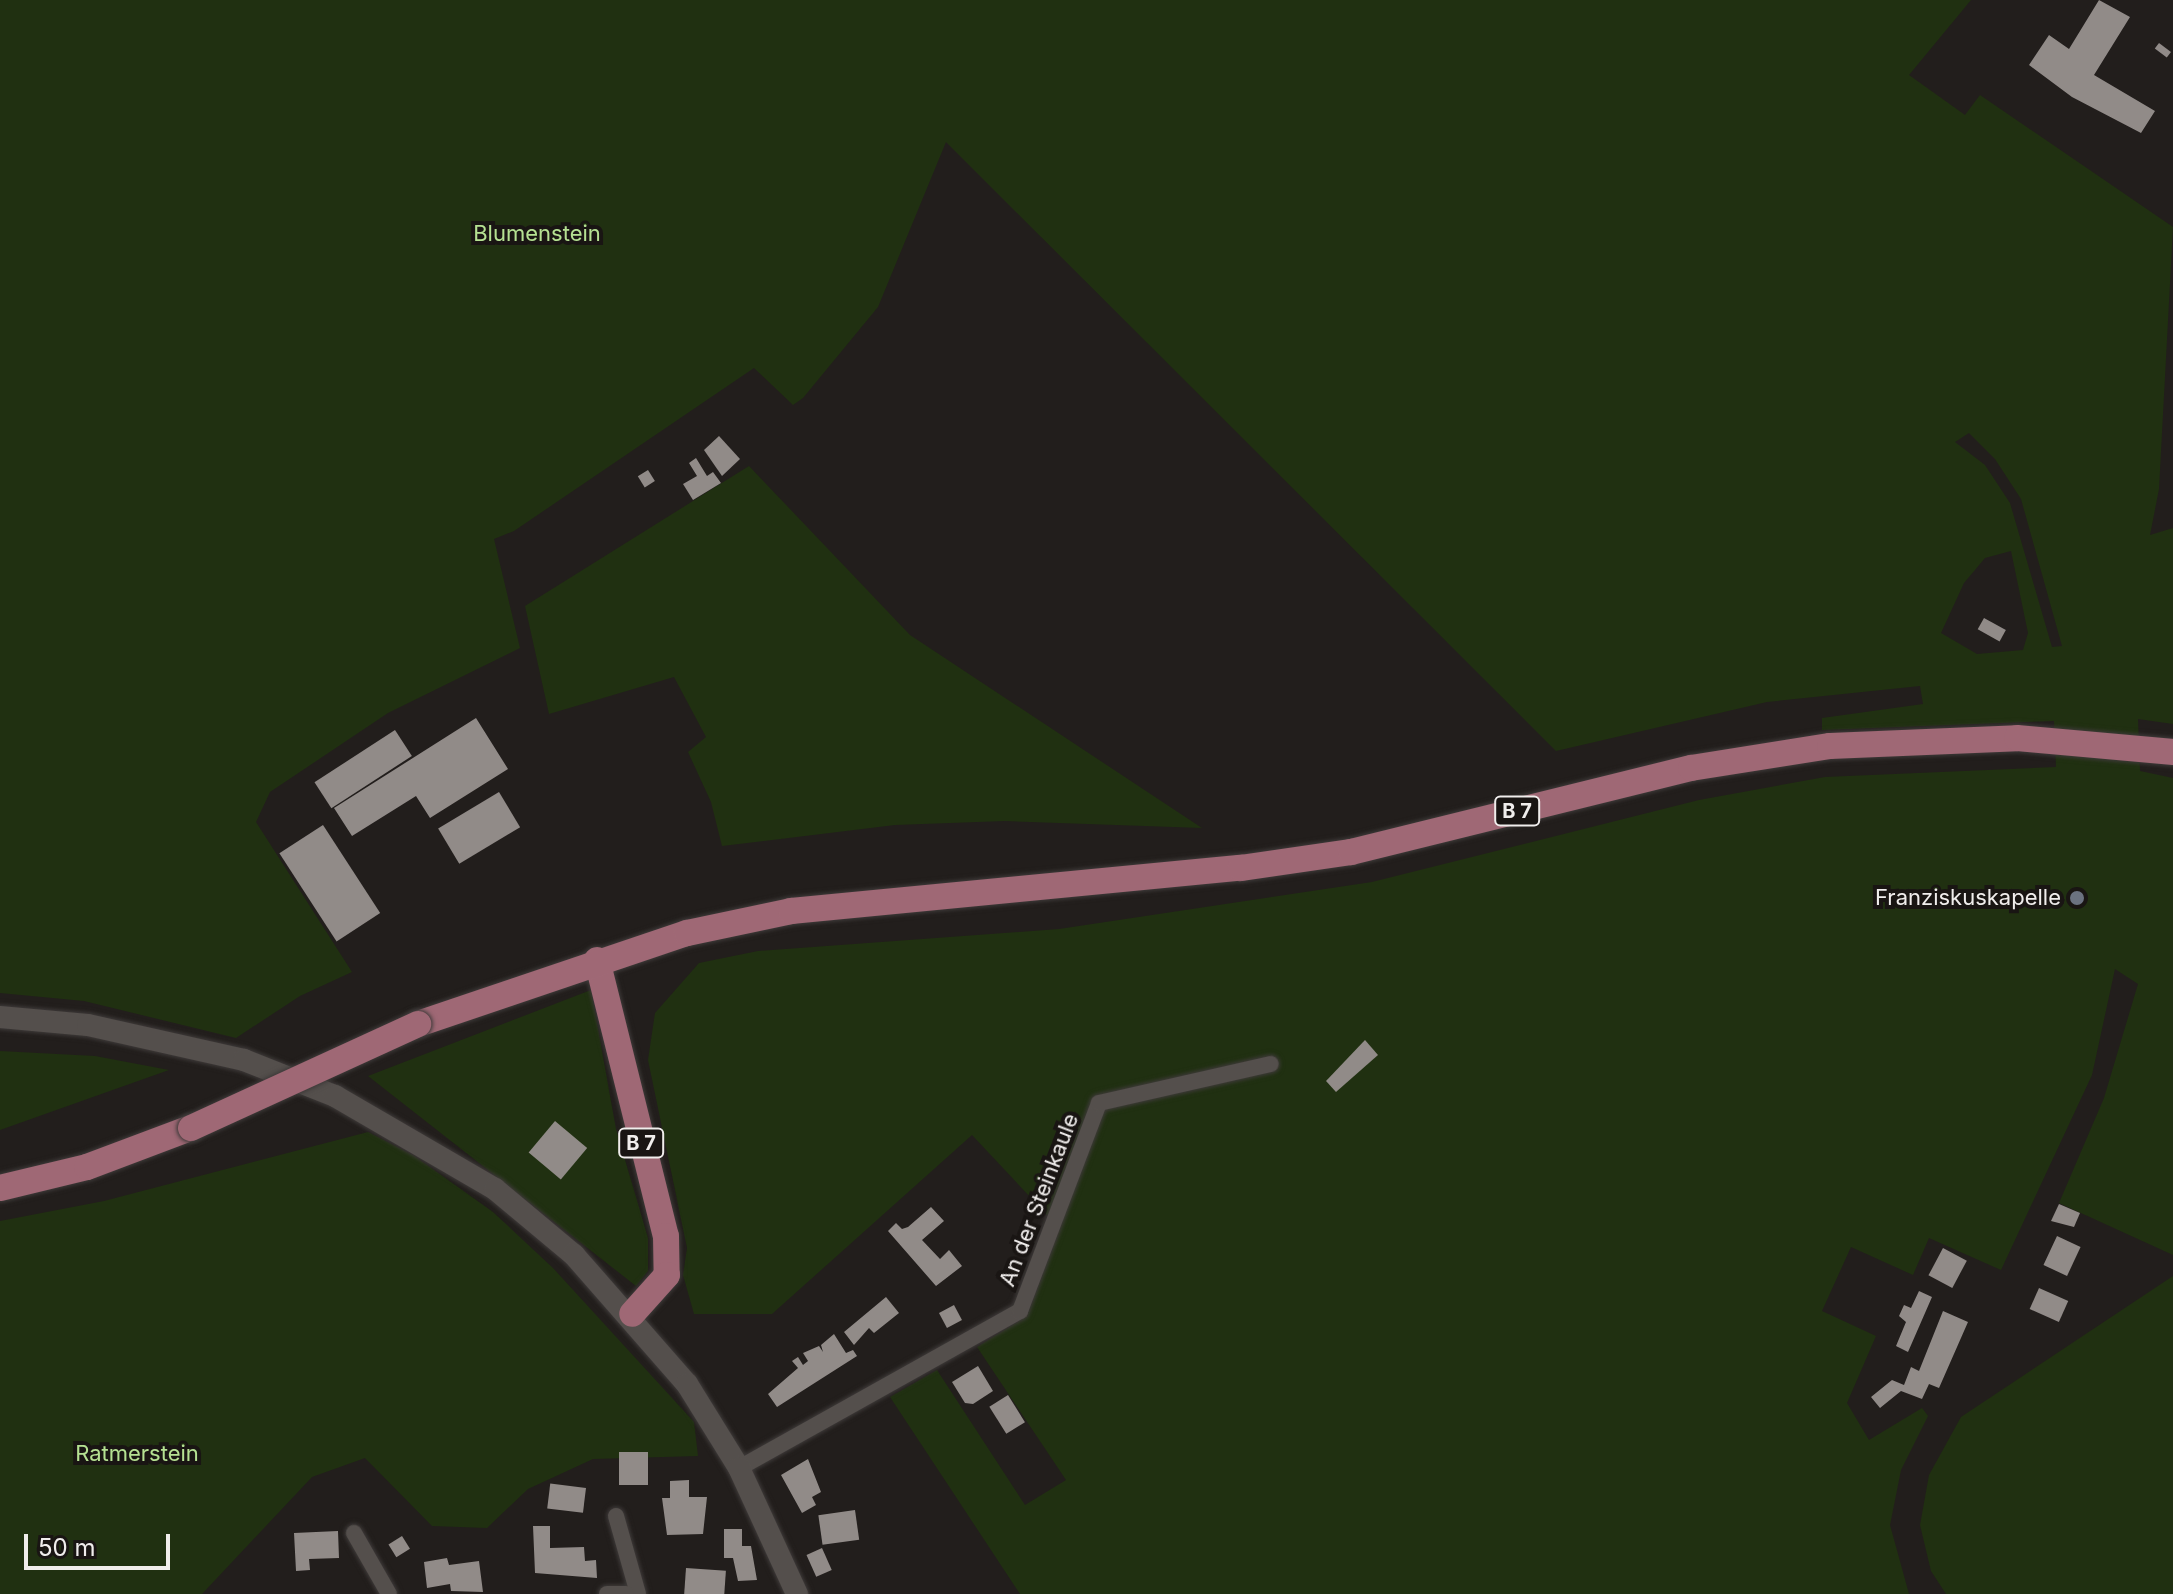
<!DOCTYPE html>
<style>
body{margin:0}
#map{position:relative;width:2173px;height:1594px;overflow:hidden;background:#221e1c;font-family:Inter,sans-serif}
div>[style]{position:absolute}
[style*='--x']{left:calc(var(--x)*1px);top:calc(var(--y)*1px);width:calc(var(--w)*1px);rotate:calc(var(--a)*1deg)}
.green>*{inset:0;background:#203011}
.building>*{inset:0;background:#918b88;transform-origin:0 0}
.roads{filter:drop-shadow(0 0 2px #3e3a39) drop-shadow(0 0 2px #3e3a39)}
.street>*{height:16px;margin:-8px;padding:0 8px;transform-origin:8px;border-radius:8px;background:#544f4c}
.secondary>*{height:22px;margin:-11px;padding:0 11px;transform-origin:11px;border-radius:11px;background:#544f4c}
.primary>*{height:26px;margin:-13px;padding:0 13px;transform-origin:13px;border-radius:13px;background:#9f6875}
.bridges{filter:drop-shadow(0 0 2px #3e3a39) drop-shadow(0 0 2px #3e3a39)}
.primary-bridge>*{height:26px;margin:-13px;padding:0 13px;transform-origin:13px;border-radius:13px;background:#9f6875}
.dots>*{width:22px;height:22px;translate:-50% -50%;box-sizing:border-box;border:4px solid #191513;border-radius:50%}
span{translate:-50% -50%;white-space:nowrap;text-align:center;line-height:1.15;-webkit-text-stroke:8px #191513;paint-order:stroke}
.shield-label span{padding:2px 6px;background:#191513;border:2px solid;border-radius:6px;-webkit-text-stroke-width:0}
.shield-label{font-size:20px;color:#f0edec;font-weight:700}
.park-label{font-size:22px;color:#b5e192}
.poi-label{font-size:22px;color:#f0edec}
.right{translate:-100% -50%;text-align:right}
.street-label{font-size:22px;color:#f0edec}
.scale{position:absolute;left:24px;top:1534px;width:146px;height:36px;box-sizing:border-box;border:4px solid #f0edec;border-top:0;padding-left:10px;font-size:24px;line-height:28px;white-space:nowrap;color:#f0edec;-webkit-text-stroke:6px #191513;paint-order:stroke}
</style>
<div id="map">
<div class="green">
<i style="clip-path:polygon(evenodd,0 0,1971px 0,1909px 75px,1965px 115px,1980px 95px,2173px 227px,2159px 489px,2150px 535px,2173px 528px,2173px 724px,2138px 719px,2140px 771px,2173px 778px,2173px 1255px,2059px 1203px,2104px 1098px,2138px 984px,2115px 969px,2092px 1075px,2001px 1270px,1929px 1238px,1913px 1275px,1851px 1247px,1822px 1311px,1876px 1336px,1847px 1403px,1869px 1440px,1922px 1408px,1928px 1416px,1901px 1470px,1890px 1525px,1909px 1594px,1020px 1594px,890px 1397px,937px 1370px,1025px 1505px,1066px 1480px,977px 1347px,1027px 1316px,1062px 1223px,1047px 1215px,972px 1135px,772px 1314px,694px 1314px,683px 1275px,687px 1248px,648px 1060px,655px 1013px,699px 963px,758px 951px,1059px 929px,1372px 882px,1699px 800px,1825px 777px,2056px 767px,2054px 721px,1822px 730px,1822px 718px,1923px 704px,1920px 686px,1767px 702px,1556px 751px,946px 142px,878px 307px,803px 398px,793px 405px,754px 368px,514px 531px,494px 539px,520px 648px,388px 713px,270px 792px,256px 822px,352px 972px,300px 996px,236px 1038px,84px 1001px,0 993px,0 0,1969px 433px,1995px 459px,2021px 499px,2062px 646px,2052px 647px,2010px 503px,1985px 465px,1955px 442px,1969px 433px,0 0,2011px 551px,2028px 633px,2023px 650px,1977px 654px,1941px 633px,1964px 583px,1985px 558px,2011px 551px)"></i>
<i style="clip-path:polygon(749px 466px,910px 635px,1202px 828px,1005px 821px,895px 825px,722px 846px,711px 802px,688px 752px,706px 737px,674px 677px,549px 714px,525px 606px)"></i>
<i style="clip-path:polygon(591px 990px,616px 1129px,648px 1238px,648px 1271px,636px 1286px,368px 1076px)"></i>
<i style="clip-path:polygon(0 1051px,95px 1056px,169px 1070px,0 1130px)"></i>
<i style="clip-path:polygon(368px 1132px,413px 1155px,493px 1212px,553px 1268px,694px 1422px,698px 1456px,593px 1459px,528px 1489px,487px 1528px,432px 1526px,365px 1458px,312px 1477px,202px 1594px,0 1594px,0 1221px,104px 1201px)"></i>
<i style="clip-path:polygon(2173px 1276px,2173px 1594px,1946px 1594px,1931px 1571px,1920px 1525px,1929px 1475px,1961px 1417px)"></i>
</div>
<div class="building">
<i style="clip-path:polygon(2099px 0,2130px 17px,2094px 75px,2155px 111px,2141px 133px,2072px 97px,2029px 65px,2049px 35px,2069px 49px)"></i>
<i style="left:2159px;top:43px;width:15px;height:7px;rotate:37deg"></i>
<i style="clip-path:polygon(719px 436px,740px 459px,722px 476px,704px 450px)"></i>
<i style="clip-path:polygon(696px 458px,707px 476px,713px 472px,721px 483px,693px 500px,683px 484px,697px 476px,689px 463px)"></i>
<i style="left:648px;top:470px;width:13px;height:12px;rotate:58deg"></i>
<i style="left:1984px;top:618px;width:25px;height:13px;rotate:29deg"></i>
<i style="clip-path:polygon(476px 718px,508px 769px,430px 818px,416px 796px,352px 836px,334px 808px)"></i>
<i style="left:395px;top:730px;width:31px;height:96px;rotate:57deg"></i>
<i style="left:499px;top:792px;width:41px;height:71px;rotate:59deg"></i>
<i style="left:323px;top:825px;width:105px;height:52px;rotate:57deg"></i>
<i style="clip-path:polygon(1365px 1040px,1378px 1055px,1336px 1092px,1326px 1081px)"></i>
<i style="left:555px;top:1121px;width:42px;height:41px;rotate:40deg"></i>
<i style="clip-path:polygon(2059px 1204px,2080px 1213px,2074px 1227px,2051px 1221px)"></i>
<i style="clip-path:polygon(931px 1207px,944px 1221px,922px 1240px,940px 1259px,949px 1250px,962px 1266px,936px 1286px,888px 1231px,896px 1223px,902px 1229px,908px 1227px)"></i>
<i style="left:2057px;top:1236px;width:26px;height:32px;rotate:25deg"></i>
<i style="left:1943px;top:1248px;width:27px;height:31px;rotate:28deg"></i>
<i style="left:2039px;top:1288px;width:32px;height:23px;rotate:24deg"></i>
<i style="clip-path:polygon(1919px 1291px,1932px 1297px,1908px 1352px,1896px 1346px,1906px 1322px,1899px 1316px,1904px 1305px,1911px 1308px)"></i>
<i style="clip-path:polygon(886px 1297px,899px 1313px,874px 1333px,869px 1328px,854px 1345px,844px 1332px)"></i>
<i style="left:954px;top:1305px;width:17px;height:17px;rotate:62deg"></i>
<i style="clip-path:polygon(1943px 1311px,1968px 1322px,1939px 1388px,1929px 1384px,1922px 1399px,1901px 1391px,1880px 1408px,1871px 1397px,1892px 1380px,1904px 1385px,1911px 1367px,1919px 1371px)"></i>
<i style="clip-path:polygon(834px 1334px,846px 1353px,853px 1350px,857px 1356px,777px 1407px,768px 1394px,798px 1368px,792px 1361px,798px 1357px,803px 1365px,808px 1361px,803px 1353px,819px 1346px,823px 1352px,821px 1345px)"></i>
<i style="clip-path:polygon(978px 1366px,993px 1391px,973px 1404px,965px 1403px,952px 1382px)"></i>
<i style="left:1008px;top:1395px;width:32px;height:22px;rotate:58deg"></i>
<i style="left:619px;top:1452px;width:29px;height:33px"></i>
<i style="clip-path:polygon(808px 1459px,821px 1492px,812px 1497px,816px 1505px,802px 1513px,781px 1475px)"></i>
<i style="clip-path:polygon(689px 1480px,689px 1497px,707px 1497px,703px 1534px,667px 1535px,662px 1498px,670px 1498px,670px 1481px)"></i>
<i style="left:586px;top:1488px;width:25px;height:36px;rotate:97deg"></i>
<i style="left:855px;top:1510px;width:30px;height:37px;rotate:82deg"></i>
<i style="clip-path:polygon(533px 1526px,550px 1526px,550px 1548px,584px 1547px,585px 1561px,596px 1560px,597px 1578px,535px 1573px)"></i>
<i style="clip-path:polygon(724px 1529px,742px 1529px,742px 1546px,751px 1546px,757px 1580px,738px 1581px,733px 1558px,724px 1558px)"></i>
<i style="clip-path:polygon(338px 1531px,339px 1558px,309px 1559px,310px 1570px,296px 1571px,294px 1533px)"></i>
<i style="left:402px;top:1536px;width:15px;height:16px;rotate:58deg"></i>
<i style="left:822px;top:1548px;width:24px;height:17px;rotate:66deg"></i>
<i style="clip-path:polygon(447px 1558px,449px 1565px,479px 1561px,483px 1592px,451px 1591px,450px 1584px,427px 1588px,424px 1562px)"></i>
<i style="left:686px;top:1568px;width:40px;height:26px;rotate:4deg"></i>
</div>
<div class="roads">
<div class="street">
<i style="--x:739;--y:1468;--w:322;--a:-29.2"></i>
<i style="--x:1020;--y:1311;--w:222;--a:-69.2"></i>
<i style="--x:1099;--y:1103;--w:176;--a:-12.8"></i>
<i style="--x:616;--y:1516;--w:81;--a:74.2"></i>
<i style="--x:354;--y:1533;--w:70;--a:60.2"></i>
<i style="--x:607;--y:1594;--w:19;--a:0"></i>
</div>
<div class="secondary">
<i style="--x:0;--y:1017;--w:88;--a:5.2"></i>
<i style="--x:88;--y:1025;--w:160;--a:12.6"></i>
<i style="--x:244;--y:1060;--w:98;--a:21.6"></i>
<i style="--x:335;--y:1096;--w:185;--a:30.2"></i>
<i style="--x:495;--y:1189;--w:103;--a:39.9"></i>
<i style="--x:574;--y:1255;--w:171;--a:48.8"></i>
<i style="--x:687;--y:1384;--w:99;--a:58.2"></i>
<i style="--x:739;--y:1468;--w:139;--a:65.3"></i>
</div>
<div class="primary">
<i style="--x:597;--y:960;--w:284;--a:76"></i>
<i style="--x:666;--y:1236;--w:39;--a:89"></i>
<i style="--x:667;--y:1275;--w:52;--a:131.9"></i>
<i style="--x:418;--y:1024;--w:284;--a:-18.7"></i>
<i style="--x:687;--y:933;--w:106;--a:-11.9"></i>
<i style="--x:791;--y:911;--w:452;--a:-5.5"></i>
<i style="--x:1241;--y:868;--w:111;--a:-8.3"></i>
<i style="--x:1351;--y:852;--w:350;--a:-13.9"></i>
<i style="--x:1691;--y:768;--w:141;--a:-9"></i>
<i style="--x:1830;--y:746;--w:187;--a:-2.4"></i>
<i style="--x:2017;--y:738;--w:157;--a:5.1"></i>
<i style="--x:0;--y:1188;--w:89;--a:-13.6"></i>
<i style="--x:87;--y:1167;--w:111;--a:-20.6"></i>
</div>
</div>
<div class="bridges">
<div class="primary-bridge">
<i style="--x:191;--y:1128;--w:250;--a:-24.6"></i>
</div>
</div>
<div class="dots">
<i style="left:2077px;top:898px;background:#6b7280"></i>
</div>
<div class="shield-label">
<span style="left:1517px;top:811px">B 7</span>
<span style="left:641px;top:1143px">B 7</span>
</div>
<div class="park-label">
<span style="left:537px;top:234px">Blumenstein</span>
<span style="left:137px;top:1454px">Ratmerstein</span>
</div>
<div class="poi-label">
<span class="right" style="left:2061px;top:898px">Franziskuskapelle</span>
</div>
<div class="street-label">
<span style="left:1039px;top:1200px;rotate:-69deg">An der Steinkaule</span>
</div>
<div class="scale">50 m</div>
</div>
